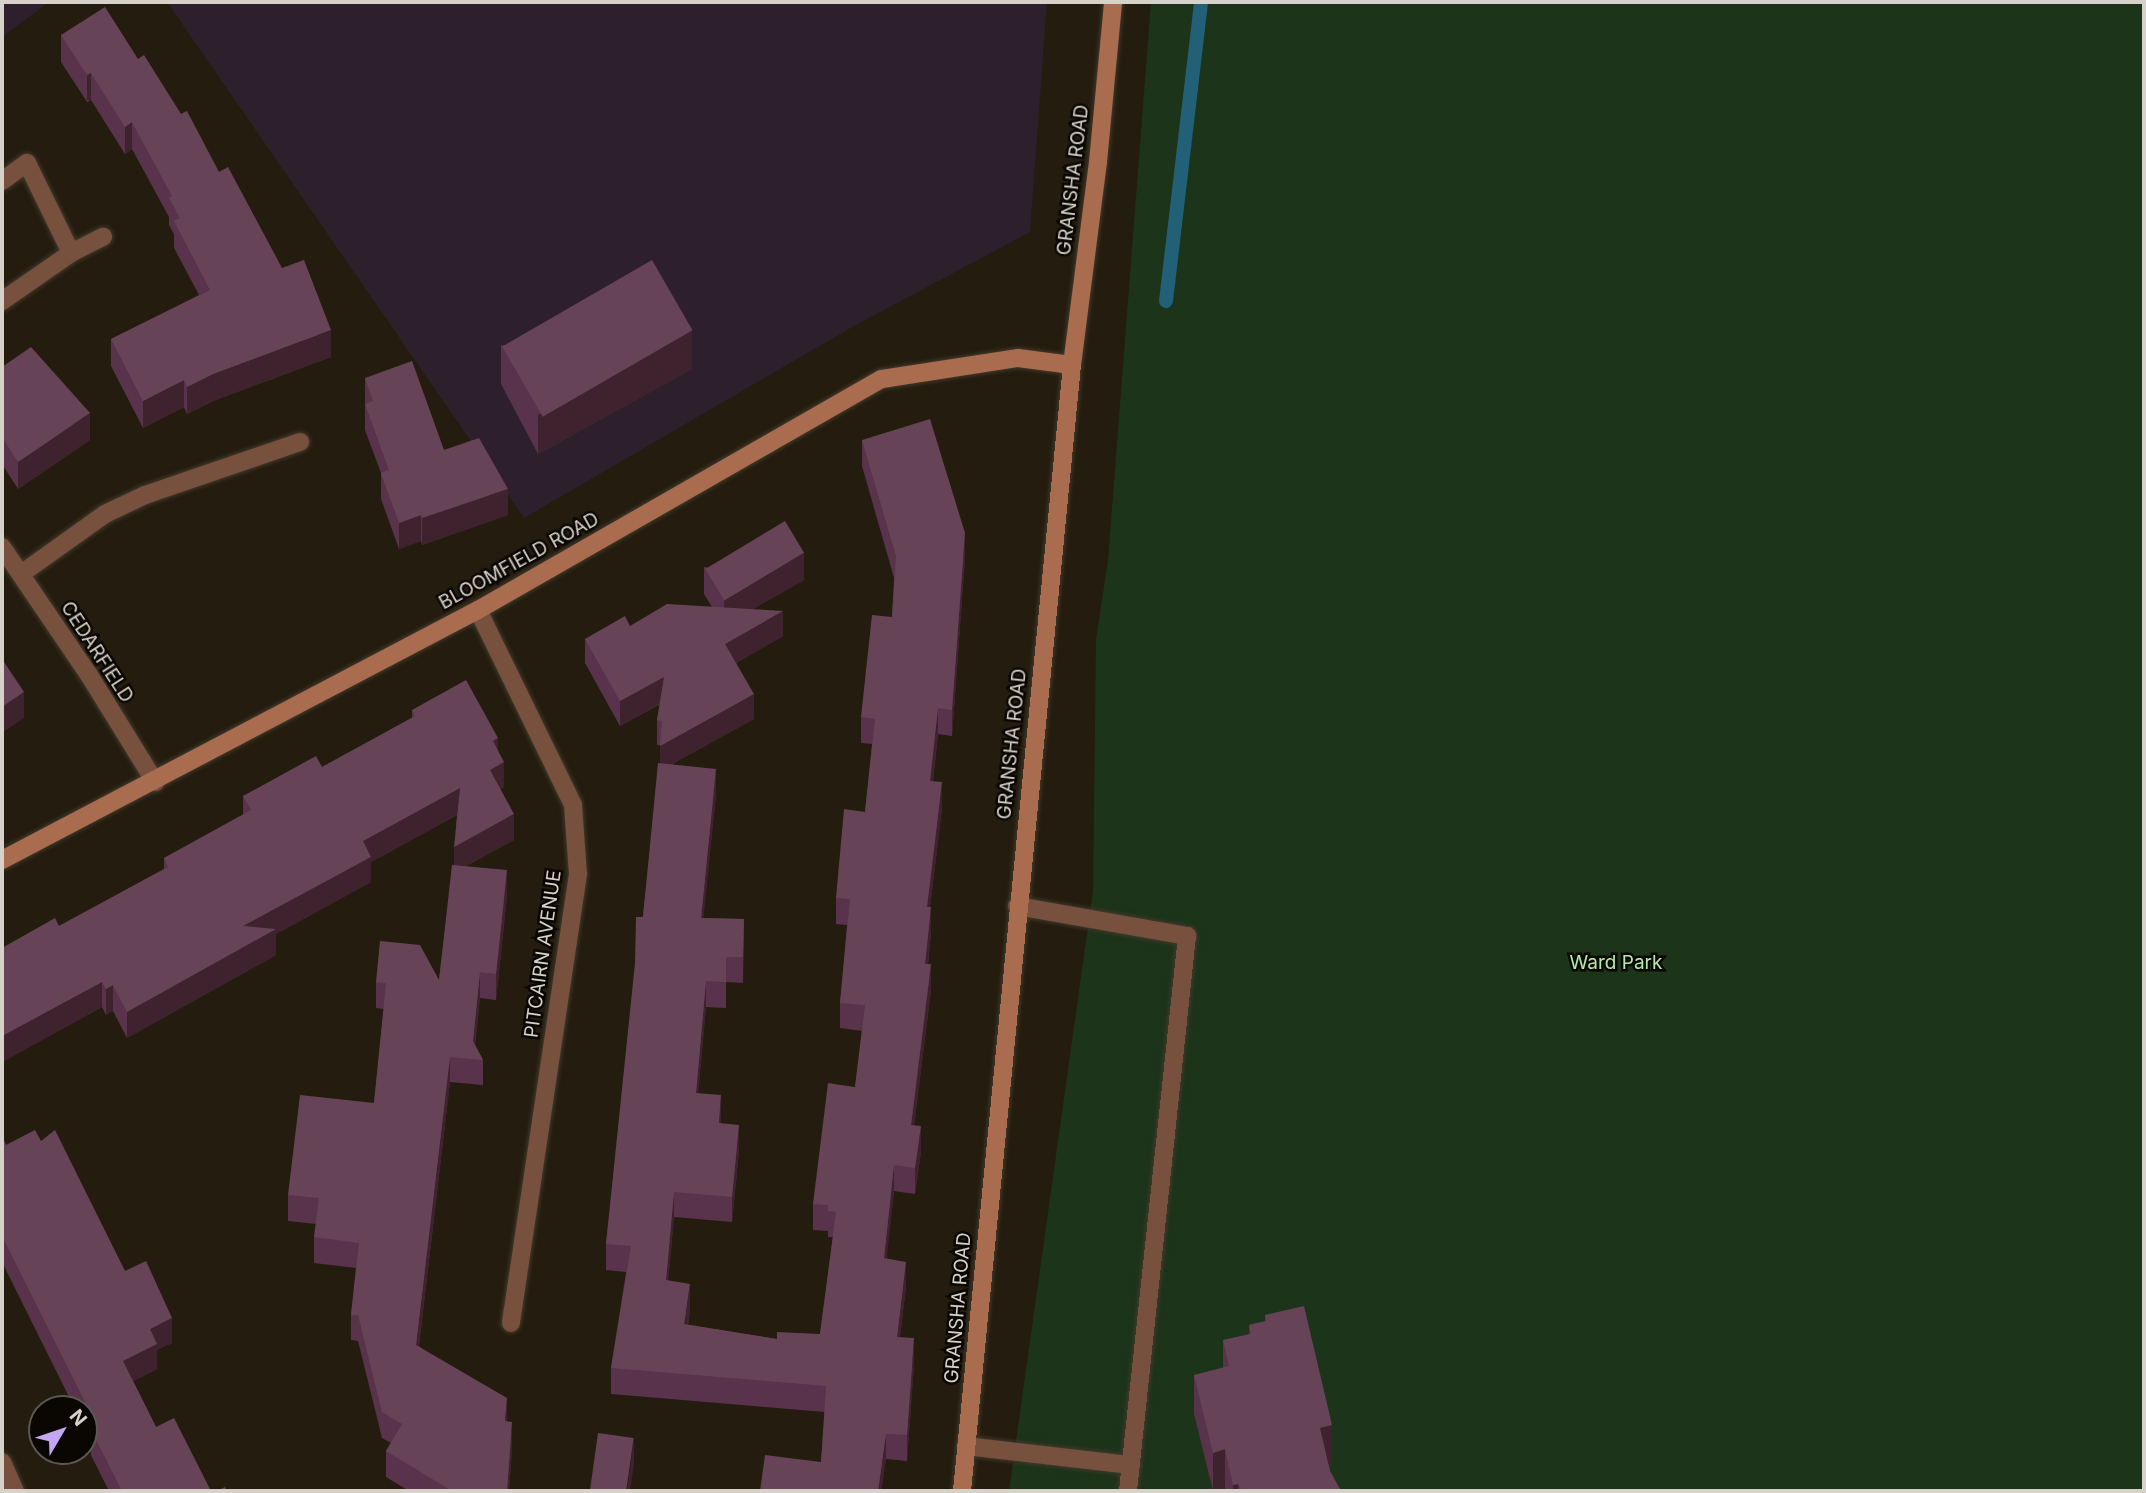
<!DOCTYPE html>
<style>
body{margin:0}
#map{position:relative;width:2146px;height:1493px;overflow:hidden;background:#241c0e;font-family:Inter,sans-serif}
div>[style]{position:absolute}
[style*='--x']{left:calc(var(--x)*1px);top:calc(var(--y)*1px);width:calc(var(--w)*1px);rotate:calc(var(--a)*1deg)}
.education>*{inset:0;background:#2d1f2c}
.green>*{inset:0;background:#1c3419}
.stream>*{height:14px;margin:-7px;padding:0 7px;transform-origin:7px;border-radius:7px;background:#226078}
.roads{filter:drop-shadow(0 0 2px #41392c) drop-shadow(0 0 2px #41392c)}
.lane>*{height:18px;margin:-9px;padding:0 9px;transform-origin:9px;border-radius:9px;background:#77503e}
.street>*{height:18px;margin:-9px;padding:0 9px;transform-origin:9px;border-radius:9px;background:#77503e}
.secondary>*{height:18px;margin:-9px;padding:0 9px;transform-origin:9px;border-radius:9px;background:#aa6c4f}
.wall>*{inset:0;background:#59324b}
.shaded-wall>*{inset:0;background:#3e222d;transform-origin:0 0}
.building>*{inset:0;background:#674358;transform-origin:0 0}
span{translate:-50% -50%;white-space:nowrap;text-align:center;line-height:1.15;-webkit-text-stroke:5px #0a0703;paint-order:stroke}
.street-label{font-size:19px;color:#d7d2c9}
.park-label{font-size:19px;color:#b2eaaa}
.frame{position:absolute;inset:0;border:4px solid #d7d2c9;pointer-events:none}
.north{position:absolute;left:28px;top:1395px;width:70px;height:70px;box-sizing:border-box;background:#0a0703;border:2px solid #5c5852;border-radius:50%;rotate:51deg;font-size:19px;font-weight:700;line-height:28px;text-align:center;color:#d7d2c9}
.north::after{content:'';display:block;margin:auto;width:24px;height:32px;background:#c3a7f2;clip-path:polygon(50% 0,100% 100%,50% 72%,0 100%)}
</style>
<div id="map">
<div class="education">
<i style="clip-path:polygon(2px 2px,49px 2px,2px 37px)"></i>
<i style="clip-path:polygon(167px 2px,1047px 2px,1030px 232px,854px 326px,524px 518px)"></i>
</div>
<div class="green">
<i style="clip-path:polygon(1151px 2px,2144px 2px,2144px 1491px,1009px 1491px,1093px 891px,1096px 640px,1108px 560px)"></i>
</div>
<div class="stream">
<i style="--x:1166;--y:301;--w:301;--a:-83.3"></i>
</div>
<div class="roads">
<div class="lane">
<i style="--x:1017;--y:906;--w:173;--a:10"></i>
<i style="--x:1187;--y:936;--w:558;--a:96.07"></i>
<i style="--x:966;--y:1446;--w:166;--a:6.6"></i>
</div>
<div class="street">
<i style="--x:2;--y:181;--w:31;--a:-36"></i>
<i style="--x:27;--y:163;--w:100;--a:63.9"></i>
<i style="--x:2;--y:301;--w:84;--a:-34.8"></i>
<i style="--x:71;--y:253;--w:36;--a:-27"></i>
<i style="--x:2;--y:547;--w:155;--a:55.8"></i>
<i style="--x:89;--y:675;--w:126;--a:58.3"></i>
<i style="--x:21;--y:574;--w:103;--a:-35.5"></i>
<i style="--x:105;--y:514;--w:44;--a:-25.4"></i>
<i style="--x:145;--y:495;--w:164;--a:-18.9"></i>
<i style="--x:478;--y:610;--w:217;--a:64"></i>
<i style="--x:573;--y:805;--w:69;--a:85.9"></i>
<i style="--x:578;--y:874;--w:454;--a:98.5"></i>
<i style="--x:2;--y:1462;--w:32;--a:66"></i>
</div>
<div class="secondary">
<i style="--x:2;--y:860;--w:538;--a:-27.71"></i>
<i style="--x:478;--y:610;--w:465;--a:-29.8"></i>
<i style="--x:882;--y:379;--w:138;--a:-8.8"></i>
<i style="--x:1018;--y:358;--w:54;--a:7.4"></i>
<i style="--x:962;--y:1491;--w:1131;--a:-84.42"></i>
<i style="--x:1072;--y:365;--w:205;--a:-82.7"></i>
<i style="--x:1098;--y:162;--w:161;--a:-84.6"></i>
</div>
</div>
<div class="wall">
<i style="clip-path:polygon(61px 35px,138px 59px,219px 172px,331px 357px,213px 401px,187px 414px,184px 407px,143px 428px,111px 366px,111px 339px,199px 295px,174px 248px,174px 234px,169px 225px,169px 217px,132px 149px,125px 154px,91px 100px,87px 102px,61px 62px)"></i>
<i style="clip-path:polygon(501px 345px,692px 369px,538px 454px,501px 384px)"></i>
<i style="clip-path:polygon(2px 367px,90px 440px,18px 489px,2px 464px)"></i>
<i style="clip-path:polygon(365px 378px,444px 450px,508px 515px,422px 545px,421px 541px,399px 549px,381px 499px,381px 473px,365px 430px)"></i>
<i style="clip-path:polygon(862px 440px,965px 558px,952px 736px,938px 734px,933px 781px,942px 808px,930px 907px,931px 933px,928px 964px,931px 990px,914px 1125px,921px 1152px,915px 1194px,894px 1191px,886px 1259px,906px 1287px,900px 1337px,914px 1364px,907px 1461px,886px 1459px,881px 1491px,760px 1491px,821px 1462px,825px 1412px,611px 1394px,611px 1368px,626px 1272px,606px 1270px,606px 1244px,660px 763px,660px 745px,657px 745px,657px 720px,660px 704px,620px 726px,585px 663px,585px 639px,630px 626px,712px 607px,704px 594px,704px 567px,804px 580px,753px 609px,783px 636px,736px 663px,754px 719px,672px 764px,716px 794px,703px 918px,744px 919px,743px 983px,726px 982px,726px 1008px,706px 1007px,698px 1093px,721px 1124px,739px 1151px,732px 1222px,674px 1217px,668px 1281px,690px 1310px,688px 1325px,777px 1339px,820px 1334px,833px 1237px,828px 1237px,828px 1231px,813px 1230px,813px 1204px,855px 1087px,862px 1031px,840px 1028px,840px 1003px,847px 925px,836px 924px,836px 898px,865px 812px,872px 744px,861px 743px,861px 717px,892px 617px,894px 578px,862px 466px)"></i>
<i style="clip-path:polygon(412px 710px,498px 749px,504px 787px,500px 790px,514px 840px,466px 866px,507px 896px,496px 1000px,480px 998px,475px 1045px,483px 1060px,483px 1085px,450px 1082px,419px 1346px,507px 1421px,512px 1448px,509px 1491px,409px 1491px,386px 1477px,386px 1451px,391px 1443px,382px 1438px,358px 1341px,351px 1340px,351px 1315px,356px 1268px,314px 1263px,314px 1237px,316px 1224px,288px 1221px,288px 1195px,374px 1103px,384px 1009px,376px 1008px,376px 982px,439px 980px,454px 865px,457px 815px,371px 862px,371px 882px,276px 934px,276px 955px,127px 1038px,113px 1011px,106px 1015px,102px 1007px,2px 1062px,2px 948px,59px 926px,164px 869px,164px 858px,243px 815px,243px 796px,322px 767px,412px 718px)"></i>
<i style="clip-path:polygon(2px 1136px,6px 1145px,41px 1141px,172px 1343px,157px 1350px,157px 1369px,133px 1381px,156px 1427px,211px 1491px,109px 1491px,91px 1455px,91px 1440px,84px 1426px,84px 1409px,75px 1409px,2px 1262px)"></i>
<i style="clip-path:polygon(1265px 1315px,1332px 1464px,1329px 1465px,1330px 1471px,1341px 1491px,1225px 1491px,1225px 1488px,1213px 1491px,1194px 1414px,1194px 1375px,1223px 1368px,1223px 1340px,1249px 1334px,1249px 1325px,1265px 1321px)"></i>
</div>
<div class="shaded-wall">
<i style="left:3px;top:67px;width:27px;height:1px;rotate:90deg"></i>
<i style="left:91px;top:73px;width:27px;height:4px;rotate:90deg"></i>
<i style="clip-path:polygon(132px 122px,132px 149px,125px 154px,125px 127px)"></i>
<i style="clip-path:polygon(331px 330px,331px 357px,213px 401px,187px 414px,187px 387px,213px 374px)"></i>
<i style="clip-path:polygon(692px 330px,692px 369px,538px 454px,538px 415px)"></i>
<i style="clip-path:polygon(184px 380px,184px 407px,143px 428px,143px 401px)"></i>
<i style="clip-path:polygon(90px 413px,90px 440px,18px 489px,18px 462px)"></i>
<i style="clip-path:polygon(508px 489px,508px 515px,422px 545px,422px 518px)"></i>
<i style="clip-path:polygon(421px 515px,421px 541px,399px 549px,399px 523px)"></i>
<i style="clip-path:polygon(965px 533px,965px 558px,952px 736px,952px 710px)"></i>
<i style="clip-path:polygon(804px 553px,804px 580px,724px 626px,724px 599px)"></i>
<i style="clip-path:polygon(783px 611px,783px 636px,725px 669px,725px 644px)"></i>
<i style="clip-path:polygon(664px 677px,664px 701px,620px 726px,620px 701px)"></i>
<i style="clip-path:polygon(24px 692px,24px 718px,2px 733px,2px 707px)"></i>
<i style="clip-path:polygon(754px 694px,754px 719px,660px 771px,660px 746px)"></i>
<i style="clip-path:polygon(938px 708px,938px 734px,930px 806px,930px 781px)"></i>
<i style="clip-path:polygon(498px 738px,498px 763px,493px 741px)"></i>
<i style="clip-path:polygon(504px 762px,504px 787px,490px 796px,490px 770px)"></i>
<i style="clip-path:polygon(716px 769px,716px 794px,701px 943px,701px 918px)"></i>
<i style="clip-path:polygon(942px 782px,942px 808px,927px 933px,927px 907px)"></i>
<i style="clip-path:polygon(460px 788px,460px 813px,371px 862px,371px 882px,276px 934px,276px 955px,127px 1038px,127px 1012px,243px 926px,363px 841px)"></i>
<i style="clip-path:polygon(514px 814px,514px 840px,454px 873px,454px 847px)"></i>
<i style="clip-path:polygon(507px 870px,507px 896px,496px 1000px,496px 974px)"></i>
<i style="clip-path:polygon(931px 907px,931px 933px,925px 989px,925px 964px)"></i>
<i style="clip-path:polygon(931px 964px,931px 990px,911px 1151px,911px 1125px)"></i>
<i style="clip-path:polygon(480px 972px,480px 998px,473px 1059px,473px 1041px)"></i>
<i style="clip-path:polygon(706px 981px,706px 1007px,696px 1118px,696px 1093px)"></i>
<i style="clip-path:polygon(102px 982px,102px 1007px,2px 1062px,2px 1036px)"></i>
<i style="clip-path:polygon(113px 985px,113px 1011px,106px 1015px,106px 989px)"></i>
<i style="clip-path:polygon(450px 1057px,450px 1082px,416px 1370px,416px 1345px)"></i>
<i style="clip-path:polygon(721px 1095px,721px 1121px,719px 1149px,719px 1123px)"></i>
<i style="clip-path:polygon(739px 1125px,739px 1151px,732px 1222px,732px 1197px)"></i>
<i style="clip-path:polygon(921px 1126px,921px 1152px,915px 1194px,915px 1168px)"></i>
<i style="clip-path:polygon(894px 1165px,894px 1191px,884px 1284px,884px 1258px)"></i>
<i style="clip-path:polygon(674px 1192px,674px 1217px,666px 1306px,666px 1280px)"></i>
<i style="clip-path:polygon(906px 1262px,906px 1287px,897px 1362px,897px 1337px)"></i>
<i style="clip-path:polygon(690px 1284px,690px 1310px,684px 1350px,684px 1324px)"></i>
<i style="clip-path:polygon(172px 1318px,172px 1343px,157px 1350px,157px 1369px,123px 1386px,123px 1361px,150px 1329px)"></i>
<i style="clip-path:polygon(914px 1338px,914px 1364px,907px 1461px,907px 1435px)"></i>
<i style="clip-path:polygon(507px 1398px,507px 1424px,505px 1421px)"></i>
<i style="clip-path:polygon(512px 1422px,512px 1448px,509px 1491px,507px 1491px)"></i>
<i style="clip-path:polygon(1332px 1425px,1332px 1464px,1320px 1467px,1320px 1428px)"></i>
<i style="clip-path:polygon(886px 1434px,886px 1459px,881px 1491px,878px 1491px)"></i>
<i style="clip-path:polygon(634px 1438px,634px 1464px,630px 1491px,627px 1491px)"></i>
<i style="clip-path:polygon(1225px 1449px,1225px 1488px,1213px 1491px,1213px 1453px)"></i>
<i style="clip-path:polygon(1238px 1484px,1238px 1491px,1233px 1491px,1233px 1485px)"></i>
</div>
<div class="building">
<i style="clip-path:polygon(105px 7px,138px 59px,144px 55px,181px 114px,187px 111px,219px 172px,228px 167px,282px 268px,304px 260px,331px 330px,213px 374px,187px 387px,184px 380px,143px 401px,111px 339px,210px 290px,174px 221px,180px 218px,169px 198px,172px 196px,132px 122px,125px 127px,91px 73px,87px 75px,61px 35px)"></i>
<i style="left:652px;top:260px;width:81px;height:173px;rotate:60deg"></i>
<i style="clip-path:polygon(31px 347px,90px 413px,18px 462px,2px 437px,2px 367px)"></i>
<i style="clip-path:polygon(412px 361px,444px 450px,479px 438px,508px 489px,422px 518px,421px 515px,399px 523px,381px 473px,389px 470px,365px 404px,373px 401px,365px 378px)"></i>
<i style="clip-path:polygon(930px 419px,965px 533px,952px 710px,938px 708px,930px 781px,942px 782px,927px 907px,931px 907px,925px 964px,931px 964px,911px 1125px,921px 1126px,915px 1168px,894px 1165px,884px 1258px,906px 1262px,897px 1337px,914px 1338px,907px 1435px,886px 1434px,878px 1491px,760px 1491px,765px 1455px,821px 1462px,826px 1386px,611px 1368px,631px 1246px,606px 1244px,635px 963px,636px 917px,643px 917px,658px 763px,716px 769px,701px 918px,744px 919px,743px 957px,726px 957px,726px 982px,706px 981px,696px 1093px,721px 1095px,719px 1123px,739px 1125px,732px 1197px,674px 1192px,666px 1280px,690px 1284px,684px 1324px,777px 1339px,777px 1332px,820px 1334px,836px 1212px,828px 1211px,828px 1205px,813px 1204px,828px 1083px,855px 1087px,865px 1005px,840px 1003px,850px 899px,836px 898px,844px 809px,865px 812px,875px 719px,861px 717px,872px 615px,892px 617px,896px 556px,862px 440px)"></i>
<i style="left:785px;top:521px;width:37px;height:93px;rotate:59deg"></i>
<i style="clip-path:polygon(667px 604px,783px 611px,725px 644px,754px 694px,660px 746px,662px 721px,657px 720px,664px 677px,620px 701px,585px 639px,625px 616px,630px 626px)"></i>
<i style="clip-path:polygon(2px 659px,24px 692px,2px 707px)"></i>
<i style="clip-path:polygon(466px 680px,498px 738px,493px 741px,504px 762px,490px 770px,514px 814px,454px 847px,460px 788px,363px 841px,371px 857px,243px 926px,276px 929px,127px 1012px,113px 985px,106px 989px,102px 982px,2px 1036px,2px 948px,55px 918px,59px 926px,168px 867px,164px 858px,251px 810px,243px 796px,316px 756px,322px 767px,415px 716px,412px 710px)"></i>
<i style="clip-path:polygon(452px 865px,507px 870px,496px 974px,480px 972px,473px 1041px,483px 1060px,450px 1057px,416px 1345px,507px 1398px,505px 1421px,512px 1422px,507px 1491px,452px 1491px,386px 1451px,402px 1424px,382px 1412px,358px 1315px,351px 1315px,359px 1243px,314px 1237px,319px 1198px,288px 1195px,300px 1095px,374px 1103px,386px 983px,376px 982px,380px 941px,420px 945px,439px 980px)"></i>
<i style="clip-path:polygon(35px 1130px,41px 1141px,55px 1130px,125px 1271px,146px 1261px,172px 1318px,150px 1329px,157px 1344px,123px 1361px,156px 1427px,174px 1418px,211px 1491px,122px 1491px,91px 1430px,97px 1426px,2px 1236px,2px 1136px,6px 1145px)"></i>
<i style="clip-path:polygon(1304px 1306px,1332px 1425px,1320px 1428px,1330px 1471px,1341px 1491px,1242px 1491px,1238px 1484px,1233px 1485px,1225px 1449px,1213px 1453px,1194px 1375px,1229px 1366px,1223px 1340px,1251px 1334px,1249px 1325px,1266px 1321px,1265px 1315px)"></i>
<i style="left:598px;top:1433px;width:36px;height:59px;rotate:8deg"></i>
<i style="clip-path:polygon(225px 1487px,227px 1491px,217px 1491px)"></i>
</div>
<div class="street-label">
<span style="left:1073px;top:180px;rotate:-83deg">GRANSHA ROAD</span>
<span style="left:519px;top:561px;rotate:-29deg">BLOOMFIELD ROAD</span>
<span style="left:97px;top:652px;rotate:57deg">CEDARFIELD</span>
<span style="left:1012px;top:744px;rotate:-84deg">GRANSHA ROAD</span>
<span style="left:543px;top:954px;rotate:-82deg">PITCAIRN AVENUE</span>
<span style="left:958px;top:1308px;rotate:-85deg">GRANSHA ROAD</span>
</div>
<div class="park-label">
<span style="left:1616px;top:963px">Ward Park</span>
</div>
<div class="frame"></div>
<div class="north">N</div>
</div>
